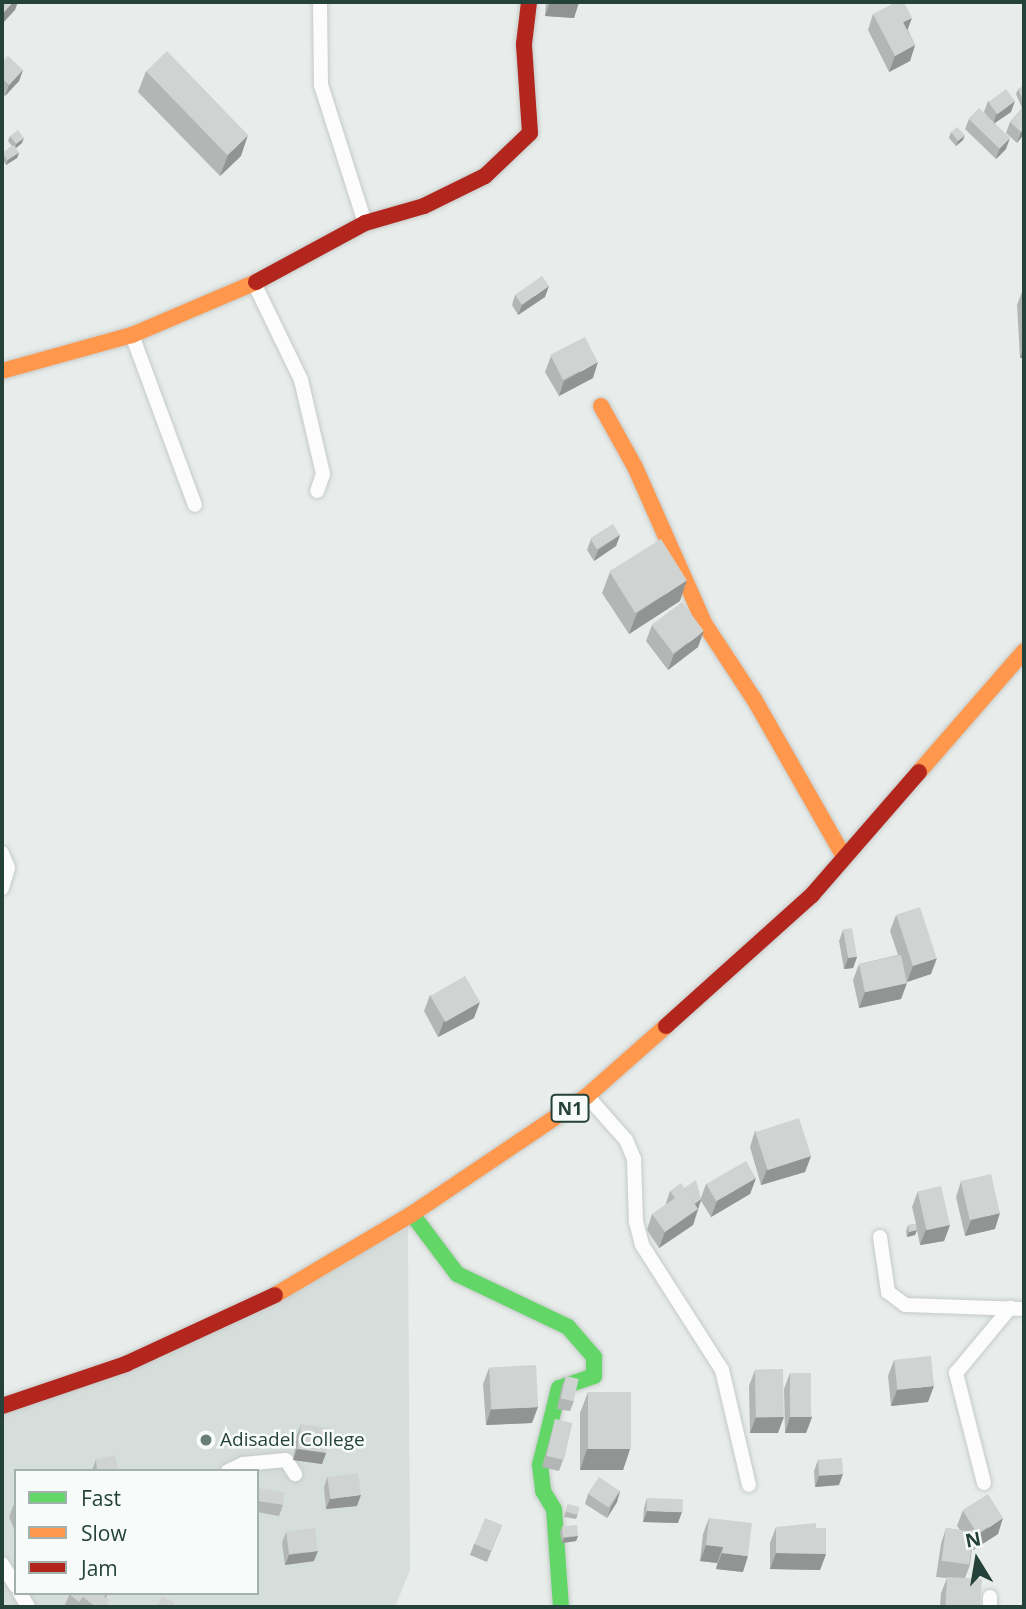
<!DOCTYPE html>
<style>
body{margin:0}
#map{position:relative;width:1026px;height:1609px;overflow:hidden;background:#e8edeb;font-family:"Open Sans",sans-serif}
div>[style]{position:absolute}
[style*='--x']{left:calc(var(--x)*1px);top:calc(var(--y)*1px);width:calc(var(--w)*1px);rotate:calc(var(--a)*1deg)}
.built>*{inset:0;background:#d6dedb}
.roads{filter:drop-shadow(0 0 2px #c5cac8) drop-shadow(0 0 2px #c5cac8)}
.street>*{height:14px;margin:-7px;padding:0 7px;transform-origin:7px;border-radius:7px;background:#fcfcfc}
.fast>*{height:16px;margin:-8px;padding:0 8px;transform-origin:8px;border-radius:8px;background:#63d668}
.slow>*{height:16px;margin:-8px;padding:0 8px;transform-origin:8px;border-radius:8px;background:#ff974d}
.jam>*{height:16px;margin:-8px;padding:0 8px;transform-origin:8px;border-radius:8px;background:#b3261e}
.wall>*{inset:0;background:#b2b6b5}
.shaded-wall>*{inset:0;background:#919493}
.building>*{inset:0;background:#cfd4d2;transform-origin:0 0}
.dots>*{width:19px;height:19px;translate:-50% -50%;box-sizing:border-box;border:4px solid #f7fbf9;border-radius:50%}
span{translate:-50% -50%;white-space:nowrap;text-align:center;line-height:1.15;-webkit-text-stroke:5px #f7fbf9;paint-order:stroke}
.shield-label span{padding:2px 5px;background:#f7fbf9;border:2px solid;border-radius:5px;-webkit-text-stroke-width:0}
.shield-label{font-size:18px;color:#24423a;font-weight:700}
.poi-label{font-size:19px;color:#24423a}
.left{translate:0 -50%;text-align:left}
.frame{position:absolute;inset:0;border:4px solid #24423a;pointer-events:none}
.legend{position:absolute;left:14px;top:1469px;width:245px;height:126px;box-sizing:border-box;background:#f7fbf9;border:2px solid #a3b1ad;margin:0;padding:9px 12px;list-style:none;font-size:21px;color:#24423a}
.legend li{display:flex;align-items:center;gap:14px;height:35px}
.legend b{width:35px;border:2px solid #a3b1ad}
.north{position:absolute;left:942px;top:1525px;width:70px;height:70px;-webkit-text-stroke:5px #f7fbf9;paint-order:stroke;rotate:349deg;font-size:19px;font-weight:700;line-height:28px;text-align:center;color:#24423a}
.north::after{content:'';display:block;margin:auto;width:24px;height:32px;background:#24423a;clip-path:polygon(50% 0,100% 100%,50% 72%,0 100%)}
</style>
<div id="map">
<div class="built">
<i style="clip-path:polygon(evenodd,408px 1229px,410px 1570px,395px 1607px,2px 1607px,2px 1410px,408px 1229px,16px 1471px,257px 1471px,257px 1593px,16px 1593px,16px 1471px)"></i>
</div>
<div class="roads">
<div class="street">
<i style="--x:320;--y:2;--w:83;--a:89.3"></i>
<i style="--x:321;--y:85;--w:145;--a:72.3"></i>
<i style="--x:254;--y:283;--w:108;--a:64.1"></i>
<i style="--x:301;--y:380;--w:97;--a:76.8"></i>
<i style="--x:323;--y:474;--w:18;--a:109"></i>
<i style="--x:132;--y:335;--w:181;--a:69.7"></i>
<i style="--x:2;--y:853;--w:16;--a:68"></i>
<i style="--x:8;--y:868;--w:21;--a:107"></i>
<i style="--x:587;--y:1096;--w:59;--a:48.4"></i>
<i style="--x:626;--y:1140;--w:21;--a:67"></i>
<i style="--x:634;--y:1159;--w:63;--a:88.2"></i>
<i style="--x:636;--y:1222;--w:24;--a:75"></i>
<i style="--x:642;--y:1245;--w:148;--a:57.4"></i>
<i style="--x:722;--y:1370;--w:118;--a:76.8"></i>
<i style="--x:880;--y:1237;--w:56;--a:81.7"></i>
<i style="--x:888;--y:1292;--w:21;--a:37"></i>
<i style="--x:905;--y:1305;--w:119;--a:1.9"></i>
<i style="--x:228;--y:1471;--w:17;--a:-25"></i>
<i style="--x:243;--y:1464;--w:43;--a:-5.3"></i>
<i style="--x:286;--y:1460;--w:17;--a:57"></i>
<i style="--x:984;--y:1483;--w:114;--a:-104.3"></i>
<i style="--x:956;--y:1373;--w:85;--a:-50.3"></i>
<i style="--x:2;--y:1564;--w:26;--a:58"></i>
<i style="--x:20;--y:1593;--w:16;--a:60"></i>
<i style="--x:990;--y:1607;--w:10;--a:-90"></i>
</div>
<div class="fast">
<i style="--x:412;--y:1214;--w:75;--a:53.1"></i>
<i style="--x:457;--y:1274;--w:123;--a:25.5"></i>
<i style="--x:568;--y:1327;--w:40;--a:49"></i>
<i style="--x:594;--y:1357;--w:19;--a:90"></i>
<i style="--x:594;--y:1376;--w:37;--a:161"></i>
<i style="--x:559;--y:1388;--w:79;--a:103.9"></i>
<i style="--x:540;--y:1465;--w:26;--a:83"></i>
<i style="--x:543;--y:1491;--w:21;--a:59"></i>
<i style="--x:554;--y:1509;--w:98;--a:85.9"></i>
</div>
<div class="slow">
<i style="--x:2;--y:371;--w:135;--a:-15.5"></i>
<i style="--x:132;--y:335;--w:135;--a:-23.1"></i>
<i style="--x:601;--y:406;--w:70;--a:60.9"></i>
<i style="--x:635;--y:467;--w:171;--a:66.1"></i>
<i style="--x:704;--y:623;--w:91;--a:56.7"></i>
<i style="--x:754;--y:699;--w:182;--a:60.3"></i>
<i style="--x:919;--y:772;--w:160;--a:-49"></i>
<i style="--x:275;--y:1295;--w:159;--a:-30.6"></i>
<i style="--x:412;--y:1214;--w:211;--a:-34"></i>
<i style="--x:587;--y:1096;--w:106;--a:-41.5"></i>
</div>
<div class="jam">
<i style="--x:256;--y:282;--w:124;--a:-28.4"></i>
<i style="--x:365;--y:223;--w:61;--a:-16.1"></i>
<i style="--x:424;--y:206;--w:68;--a:-26.2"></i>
<i style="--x:485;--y:176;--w:62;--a:-43.7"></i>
<i style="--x:530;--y:133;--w:89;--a:-93.9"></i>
<i style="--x:524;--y:44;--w:42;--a:-83.2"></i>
<i style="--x:666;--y:1026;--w:196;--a:-41.9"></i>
<i style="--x:812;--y:895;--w:163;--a:-49"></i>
<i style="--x:2;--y:1406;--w:131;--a:-18.7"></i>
<i style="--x:126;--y:1364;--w:164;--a:-24.8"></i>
</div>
</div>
<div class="wall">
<i style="clip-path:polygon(546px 2px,579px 2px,574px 18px,545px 16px)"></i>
<i style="clip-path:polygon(873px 14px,908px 30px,915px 45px,910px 61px,889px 72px,868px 30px)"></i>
<i style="clip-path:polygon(2px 62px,23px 70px,19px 81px,5px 96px,2px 92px)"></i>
<i style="clip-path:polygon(146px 71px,241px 156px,220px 176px,138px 92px)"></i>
<i style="clip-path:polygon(1024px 86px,1024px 134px,1017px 143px,1006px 133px,1010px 122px,1022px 108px,1016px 94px,1018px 89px)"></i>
<i style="clip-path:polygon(988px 101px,1011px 112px,995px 123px,1006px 149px,996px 159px,965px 129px,969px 119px,987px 116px,984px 112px)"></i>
<i style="clip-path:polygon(951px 132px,963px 140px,956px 146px,949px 138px)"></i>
<i style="clip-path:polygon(10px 136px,22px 143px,15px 148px,19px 153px,17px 158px,6px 165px,2px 159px,2px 157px,3px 153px,12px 146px,8px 141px)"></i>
<i style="clip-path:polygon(1023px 289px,1024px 289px,1024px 358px,1020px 358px,1017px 305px)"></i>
<i style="clip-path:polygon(515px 295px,545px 297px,518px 315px,512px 305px)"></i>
<i style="clip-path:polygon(551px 356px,593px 378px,559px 396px,545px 372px)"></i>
<i style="clip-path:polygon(620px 535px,616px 546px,594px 561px,587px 550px,591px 539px)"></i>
<i style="clip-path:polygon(610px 572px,680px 601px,629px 634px,602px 593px)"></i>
<i style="clip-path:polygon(652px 625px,698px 647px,668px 670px,646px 641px)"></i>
<i style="clip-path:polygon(896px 915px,931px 974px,907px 982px,901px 999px,859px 1008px,853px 980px,859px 964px,898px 955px,890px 931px)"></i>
<i style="clip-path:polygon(843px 930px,857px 957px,853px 968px,844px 969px,839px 941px)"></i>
<i style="clip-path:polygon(430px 995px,474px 1018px,438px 1037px,424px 1011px)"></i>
<i style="clip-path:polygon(755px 1131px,811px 1156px,805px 1172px,761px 1185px,750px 1147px)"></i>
<i style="clip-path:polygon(756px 1178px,750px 1194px,711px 1217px,701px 1201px,693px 1225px,659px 1248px,647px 1230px,652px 1214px,665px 1206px,670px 1191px,684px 1188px,701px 1198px,706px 1184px)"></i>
<i style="clip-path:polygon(961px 1181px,995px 1229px,965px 1236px,956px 1197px)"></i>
<i style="clip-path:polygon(918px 1191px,950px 1225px,944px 1241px,920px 1245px,917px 1230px,915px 1235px,907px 1237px,906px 1231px,908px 1225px,916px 1224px,912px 1207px)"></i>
<i style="clip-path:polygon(894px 1360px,928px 1402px,891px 1406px,888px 1376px)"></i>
<i style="clip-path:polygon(489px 1368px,532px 1423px,486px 1425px,483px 1384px)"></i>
<i style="clip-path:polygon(755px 1370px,778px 1433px,750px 1433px,749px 1386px)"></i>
<i style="clip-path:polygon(790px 1373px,812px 1417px,806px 1433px,785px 1433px,784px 1389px)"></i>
<i style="clip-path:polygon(566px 1376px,574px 1401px,570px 1411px,557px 1409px,562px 1386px)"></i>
<i style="clip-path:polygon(588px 1392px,630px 1449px,623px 1470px,580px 1470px,580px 1413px)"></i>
<i style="clip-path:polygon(555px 1419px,563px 1460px,559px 1471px,542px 1467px)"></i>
<i style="clip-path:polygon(301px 1424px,326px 1453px,322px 1464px,293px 1460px,297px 1435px)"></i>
<i style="clip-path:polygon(96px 1459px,119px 1471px,92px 1471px)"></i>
<i style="clip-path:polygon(818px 1460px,839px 1485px,815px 1487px,814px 1471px)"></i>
<i style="clip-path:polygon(327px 1477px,357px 1506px,326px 1509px,324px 1488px)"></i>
<i style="clip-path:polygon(257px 1488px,283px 1505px,279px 1516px,257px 1512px)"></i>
<i style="clip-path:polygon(620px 1491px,617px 1502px,607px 1518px,585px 1504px,588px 1494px)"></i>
<i style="clip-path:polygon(647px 1498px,678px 1523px,643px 1522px,644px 1508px)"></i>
<i style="clip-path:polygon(568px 1504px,578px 1514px,576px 1519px,564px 1517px)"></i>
<i style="clip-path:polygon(16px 1505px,16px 1533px,9px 1517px,13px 1506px)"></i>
<i style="clip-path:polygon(963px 1510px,998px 1534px,973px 1550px,972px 1549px,970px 1565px,965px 1578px,980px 1607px,940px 1607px,941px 1593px,947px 1578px,936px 1577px,941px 1544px,946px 1528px,960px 1530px,957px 1526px)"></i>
<i style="clip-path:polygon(709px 1518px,743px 1572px,716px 1569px,717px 1563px,700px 1561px,703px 1534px)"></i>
<i style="clip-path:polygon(502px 1525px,487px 1562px,470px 1555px,474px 1544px)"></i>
<i style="clip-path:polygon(562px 1527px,578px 1536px,576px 1541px,562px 1543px,560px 1532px)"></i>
<i style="clip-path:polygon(776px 1527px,816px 1528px,826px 1554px,820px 1570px,770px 1569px,770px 1543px)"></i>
<i style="clip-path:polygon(286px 1532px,314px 1561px,285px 1565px,282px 1543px)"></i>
<i style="clip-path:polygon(70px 1593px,108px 1593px,106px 1598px,107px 1607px,69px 1607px,65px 1605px)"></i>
</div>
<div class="shaded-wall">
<i style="clip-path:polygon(13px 2px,18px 2px,15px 10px,2px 24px,2px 17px,4px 12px)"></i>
<i style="clip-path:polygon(550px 2px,579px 2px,574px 18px,545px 16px)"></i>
<i style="clip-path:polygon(912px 18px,906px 34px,903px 22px)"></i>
<i style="clip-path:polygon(915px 45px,910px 61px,889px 72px,895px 56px)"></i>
<i style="clip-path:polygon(23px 70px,19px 81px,5px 96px,9px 85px)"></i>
<i style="clip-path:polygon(1015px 101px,1011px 112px,993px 124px,997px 113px)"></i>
<i style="clip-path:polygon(1024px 128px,1024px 134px,1017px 143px,1021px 132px)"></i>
<i style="clip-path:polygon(248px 135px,241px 156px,220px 176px,228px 155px)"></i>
<i style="clip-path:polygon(965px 135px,963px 140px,956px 146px,958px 141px)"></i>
<i style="clip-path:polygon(24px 138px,22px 143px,15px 149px,16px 143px)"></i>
<i style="clip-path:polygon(1010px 138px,1006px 149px,996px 159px,1000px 148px)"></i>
<i style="clip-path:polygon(19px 153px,17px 158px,6px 165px,8px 160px)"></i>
<i style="clip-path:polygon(549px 286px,545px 297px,518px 315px,522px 305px)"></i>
<i style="clip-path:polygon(1024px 347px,1024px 358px,1020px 358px)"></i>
<i style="clip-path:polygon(598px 362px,593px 378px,559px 396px,564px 381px)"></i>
<i style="clip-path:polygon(620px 535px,616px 546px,594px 561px,598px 550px)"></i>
<i style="clip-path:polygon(687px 580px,680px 601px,629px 634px,637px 613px)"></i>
<i style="clip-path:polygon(704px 631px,698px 647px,668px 670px,674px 654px)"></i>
<i style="clip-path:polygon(857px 957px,853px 968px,844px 969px,848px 958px)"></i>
<i style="clip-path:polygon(937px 958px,931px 974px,907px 982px,913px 966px)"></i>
<i style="clip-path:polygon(907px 983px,901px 999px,859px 1008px,865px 992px)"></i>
<i style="clip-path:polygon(480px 1002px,474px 1018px,438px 1037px,444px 1021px)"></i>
<i style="clip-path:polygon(811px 1156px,805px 1172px,761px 1185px,767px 1169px)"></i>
<i style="clip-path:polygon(756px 1178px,750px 1194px,711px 1217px,717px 1201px)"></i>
<i style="clip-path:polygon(701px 1199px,693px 1225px,659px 1248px,665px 1232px,694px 1204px)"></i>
<i style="clip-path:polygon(1000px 1213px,995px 1229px,965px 1236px,971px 1220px)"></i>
<i style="clip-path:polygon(950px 1225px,944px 1241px,920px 1245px,926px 1229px)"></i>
<i style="clip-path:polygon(917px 1230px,915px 1235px,907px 1237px,909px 1232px)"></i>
<i style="clip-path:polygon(934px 1386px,928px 1402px,891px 1406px,897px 1390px)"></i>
<i style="clip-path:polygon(538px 1407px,532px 1423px,486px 1425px,491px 1409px)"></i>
<i style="clip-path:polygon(756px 1417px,784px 1417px,778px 1433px,750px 1433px)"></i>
<i style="clip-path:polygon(790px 1417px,812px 1417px,806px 1433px,785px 1433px)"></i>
<i style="clip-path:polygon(297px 1449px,326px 1453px,322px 1464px,293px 1460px)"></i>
<i style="clip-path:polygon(587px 1449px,630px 1449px,623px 1470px,580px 1470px)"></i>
<i style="clip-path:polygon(843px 1474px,839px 1485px,815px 1487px,819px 1476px)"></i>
<i style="clip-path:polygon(620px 1491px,617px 1502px,607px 1518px,611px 1507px)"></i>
<i style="clip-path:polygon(361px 1495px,357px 1506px,326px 1509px,330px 1499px)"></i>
<i style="clip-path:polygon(647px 1511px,682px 1512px,678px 1523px,643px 1522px)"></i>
<i style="clip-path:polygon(1003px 1518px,998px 1534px,973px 1550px,979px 1534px)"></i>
<i style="clip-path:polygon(578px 1536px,576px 1541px,562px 1543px,564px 1538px)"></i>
<i style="clip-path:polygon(706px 1545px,723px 1547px,717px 1563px,700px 1561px)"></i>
<i style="clip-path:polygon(318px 1551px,314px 1561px,285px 1565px,289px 1555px)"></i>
<i style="clip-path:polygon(722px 1553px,748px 1556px,743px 1572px,716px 1569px)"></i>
<i style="clip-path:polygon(776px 1553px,826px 1554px,820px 1570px,770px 1569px)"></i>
</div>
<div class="building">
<i style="clip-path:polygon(2px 2px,13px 2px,4px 12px,2px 10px)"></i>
<i style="clip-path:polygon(896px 2px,904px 2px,912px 18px,903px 22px,915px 45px,895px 56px,873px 14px)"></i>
<i style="left:167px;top:51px;width:117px;height:29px;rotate:46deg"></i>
<i style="clip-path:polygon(8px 56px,23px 70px,9px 85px,2px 78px,2px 62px)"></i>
<i style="clip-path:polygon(1024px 86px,1024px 103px,1018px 89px)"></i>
<i style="left:1006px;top:89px;width:15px;height:22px;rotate:53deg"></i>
<i style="clip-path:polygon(1024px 106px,1024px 128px,1021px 132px,1010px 122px)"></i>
<i style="left:979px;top:108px;width:43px;height:15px;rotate:44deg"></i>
<i style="clip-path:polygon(957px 127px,965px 135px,958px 141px,951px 132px)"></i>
<i style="left:18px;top:130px;width:10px;height:10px;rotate:53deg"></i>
<i style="left:14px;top:145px;width:9px;height:14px;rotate:58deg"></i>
<i style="left:542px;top:276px;width:12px;height:33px;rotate:55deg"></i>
<i style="left:585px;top:337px;width:28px;height:39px;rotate:63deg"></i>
<i style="left:613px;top:524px;width:13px;height:27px;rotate:58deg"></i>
<i style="left:661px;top:539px;width:49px;height:61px;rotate:58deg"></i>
<i style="left:682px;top:602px;width:36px;height:38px;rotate:53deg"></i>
<i style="left:920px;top:907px;width:54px;height:25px;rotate:72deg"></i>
<i style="left:852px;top:928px;width:29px;height:9px;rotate:80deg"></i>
<i style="left:901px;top:955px;width:29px;height:43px;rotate:78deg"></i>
<i style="left:465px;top:976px;width:30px;height:40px;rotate:60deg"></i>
<i style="left:799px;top:1118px;width:40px;height:46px;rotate:72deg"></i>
<i style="left:746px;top:1161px;width:20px;height:46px;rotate:60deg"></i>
<i style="left:991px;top:1174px;width:40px;height:31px;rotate:77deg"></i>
<i style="clip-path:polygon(696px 1180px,701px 1199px,695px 1204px,684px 1188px)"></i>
<i style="clip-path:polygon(681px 1183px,698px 1209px,665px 1232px,652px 1214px,675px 1198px,670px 1191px)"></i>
<i style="left:941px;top:1186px;width:40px;height:24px;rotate:77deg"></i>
<i style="clip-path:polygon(916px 1224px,917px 1230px,909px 1232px,908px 1225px)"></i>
<i style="left:931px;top:1356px;width:30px;height:37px;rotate:84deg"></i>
<i style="left:536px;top:1365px;width:42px;height:47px;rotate:87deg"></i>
<i style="left:783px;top:1369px;width:48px;height:28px;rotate:89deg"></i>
<i style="left:790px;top:1373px;width:21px;height:44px"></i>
<i style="left:566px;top:1376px;width:13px;height:23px;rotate:13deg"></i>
<i style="left:588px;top:1392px;width:43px;height:57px"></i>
<i style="left:555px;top:1419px;width:18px;height:38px;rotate:13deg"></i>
<i style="left:301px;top:1424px;width:29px;height:25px;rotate:8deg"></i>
<i style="clip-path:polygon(115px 1455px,119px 1471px,97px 1471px,96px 1459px)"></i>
<i style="left:842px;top:1458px;width:16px;height:24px;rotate:86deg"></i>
<i style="left:358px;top:1473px;width:22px;height:31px;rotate:82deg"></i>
<i style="left:599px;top:1477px;width:25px;height:20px;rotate:34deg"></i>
<i style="left:257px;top:1488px;width:28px;height:13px;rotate:8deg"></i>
<i style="left:988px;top:1494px;width:28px;height:30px;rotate:58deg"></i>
<i style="left:647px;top:1498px;width:36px;height:13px;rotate:2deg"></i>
<i style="left:568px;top:1504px;width:12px;height:8px;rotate:14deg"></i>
<i style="left:485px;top:1518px;width:18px;height:28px;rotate:22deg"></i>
<i style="clip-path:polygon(709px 1518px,752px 1523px,748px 1556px,722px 1553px,723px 1547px,706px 1545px)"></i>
<i style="clip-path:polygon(816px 1523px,816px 1528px,826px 1528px,826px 1554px,776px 1553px,776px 1527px)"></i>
<i style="left:577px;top:1525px;width:11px;height:15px;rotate:85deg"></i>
<i style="left:315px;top:1528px;width:23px;height:29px;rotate:83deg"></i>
<i style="left:946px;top:1528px;width:28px;height:33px;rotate:8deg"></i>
<i style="left:947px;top:1577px;width:35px;height:30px;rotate:3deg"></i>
<i style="clip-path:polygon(70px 1593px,107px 1593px,104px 1597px,110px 1600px,104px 1607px,96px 1607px,83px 1597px,79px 1602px,69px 1594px)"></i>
<i style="clip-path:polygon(162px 1596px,175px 1603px,172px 1607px,156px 1607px)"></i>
</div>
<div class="dots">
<i style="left:206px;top:1440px;background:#697e78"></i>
</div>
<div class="shield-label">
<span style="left:570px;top:1108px">N1</span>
</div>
<div class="poi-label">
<span class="left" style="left:220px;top:1440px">Adisadel College</span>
</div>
<div class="frame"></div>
<ul class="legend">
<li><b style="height:9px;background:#63d668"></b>Fast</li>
<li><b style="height:9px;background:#ff974d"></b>Slow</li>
<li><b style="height:9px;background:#b3261e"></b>Jam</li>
</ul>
<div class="north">N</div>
</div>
